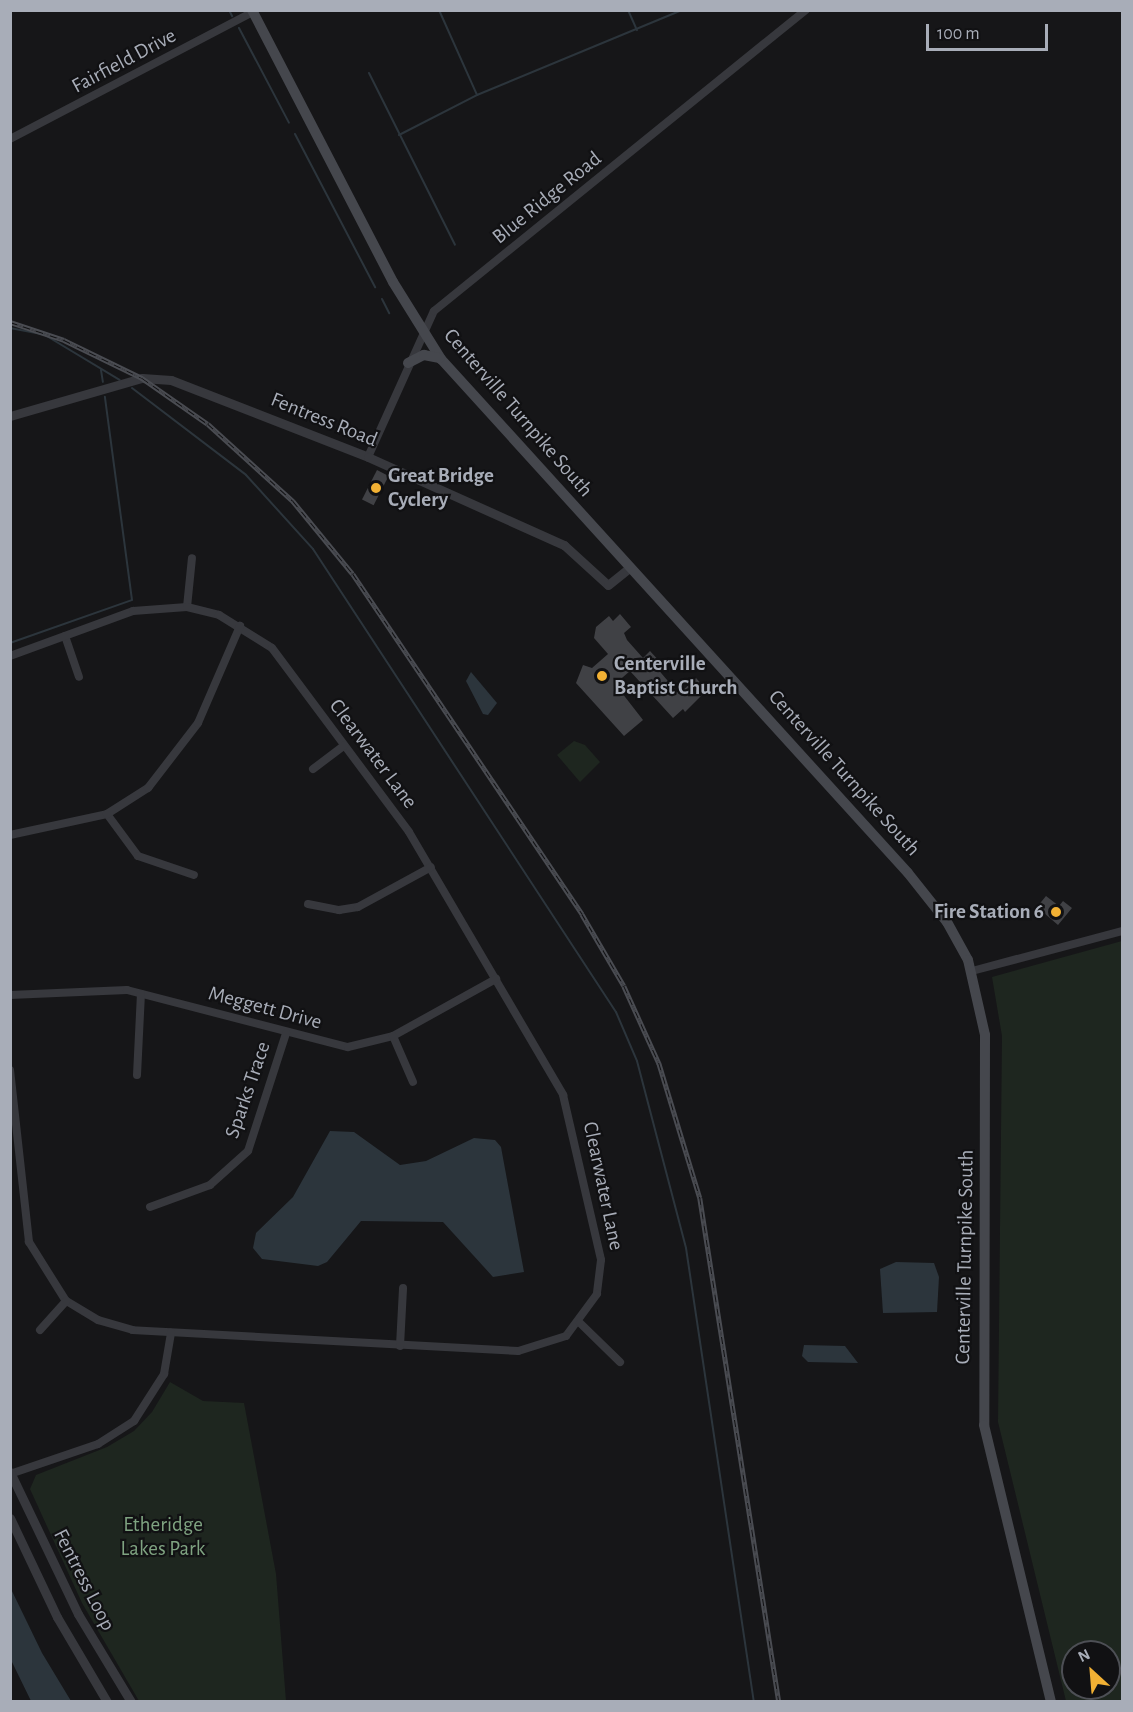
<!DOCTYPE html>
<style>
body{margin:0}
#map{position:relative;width:1133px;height:1712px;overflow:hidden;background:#161618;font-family:"Alegreya Sans",sans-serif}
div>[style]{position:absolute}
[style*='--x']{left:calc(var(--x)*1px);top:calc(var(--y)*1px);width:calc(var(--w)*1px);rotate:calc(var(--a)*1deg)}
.green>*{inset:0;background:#1e261f}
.water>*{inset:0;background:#2c353c}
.stream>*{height:2px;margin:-1px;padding:0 1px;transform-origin:1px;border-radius:1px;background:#2c353c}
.building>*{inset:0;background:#404145;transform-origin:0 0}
.minor>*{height:8px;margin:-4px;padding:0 4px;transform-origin:4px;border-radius:4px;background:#37383d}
.tertiary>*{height:9px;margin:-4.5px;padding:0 4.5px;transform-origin:4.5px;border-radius:4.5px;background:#37383d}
.secondary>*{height:10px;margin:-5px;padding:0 5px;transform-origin:5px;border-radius:5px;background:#45474d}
.rail>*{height:4.5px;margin-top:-2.25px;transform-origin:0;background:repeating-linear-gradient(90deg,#111113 0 7px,#4a4c52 0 14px);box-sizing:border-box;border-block:2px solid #4a4c52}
.dots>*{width:16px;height:16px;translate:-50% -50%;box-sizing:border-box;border:3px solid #111113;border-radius:50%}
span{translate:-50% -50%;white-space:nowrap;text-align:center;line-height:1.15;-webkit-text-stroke:4.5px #111113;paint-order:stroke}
.street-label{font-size:21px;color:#a8adb8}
.poi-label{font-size:21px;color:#a8adb8;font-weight:700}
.left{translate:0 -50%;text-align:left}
.right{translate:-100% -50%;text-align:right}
.park-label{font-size:21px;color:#7fa381}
.frame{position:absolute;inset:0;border:12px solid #a8adb8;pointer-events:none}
.north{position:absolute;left:1061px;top:1640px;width:60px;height:60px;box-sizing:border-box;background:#111113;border:2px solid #4d4f55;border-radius:50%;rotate:334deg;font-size:16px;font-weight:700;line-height:24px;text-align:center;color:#a8adb8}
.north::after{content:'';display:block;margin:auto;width:21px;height:27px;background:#f2b134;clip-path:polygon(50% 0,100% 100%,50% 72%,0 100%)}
.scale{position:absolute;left:926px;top:24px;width:122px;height:27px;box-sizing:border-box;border:3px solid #a8adb8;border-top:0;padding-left:8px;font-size:18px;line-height:21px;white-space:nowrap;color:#a8adb8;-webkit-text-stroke:4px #111113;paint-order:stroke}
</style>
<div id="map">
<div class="green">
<i style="clip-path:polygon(574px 741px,585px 745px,600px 762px,580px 782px,557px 755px)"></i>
<i style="clip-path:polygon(evenodd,1122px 941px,1122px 1701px,1066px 1701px,998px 1422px,1002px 1036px,992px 977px,1122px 941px,1073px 1652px,1109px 1652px,1109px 1688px,1073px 1688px,1073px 1652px)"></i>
<i style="clip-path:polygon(170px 1382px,203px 1401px,244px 1403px,276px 1574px,286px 1701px,139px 1701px,82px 1603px,30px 1489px,36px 1475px,107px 1447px,134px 1431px,152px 1412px)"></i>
</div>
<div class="water">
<i style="clip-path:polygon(471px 672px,497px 703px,488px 715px,483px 714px,466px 681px)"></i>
<i style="clip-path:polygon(330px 1131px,354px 1132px,400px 1165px,426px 1161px,474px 1138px,495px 1140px,501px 1147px,524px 1272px,493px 1277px,443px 1222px,361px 1221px,327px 1262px,318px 1266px,262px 1259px,253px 1248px,256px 1233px,293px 1197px)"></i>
<i style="clip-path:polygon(896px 1262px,934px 1263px,939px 1277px,937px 1312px,883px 1313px,880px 1269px)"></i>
<i style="clip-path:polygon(804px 1345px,845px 1346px,858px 1363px,808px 1362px,802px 1356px)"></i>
<i style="clip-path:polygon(11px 1589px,42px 1653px,71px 1701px,31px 1701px,11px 1660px)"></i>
</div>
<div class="stream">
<i style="--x:229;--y:10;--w:7;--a:63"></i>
<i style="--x:439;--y:10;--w:93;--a:65.9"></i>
<i style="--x:628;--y:10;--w:22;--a:66"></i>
<i style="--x:239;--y:28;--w:107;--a:62.2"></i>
<i style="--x:369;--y:73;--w:192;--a:63.4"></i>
<i style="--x:295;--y:134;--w:173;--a:62.4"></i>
<i style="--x:399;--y:135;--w:88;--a:-27.1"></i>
<i style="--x:477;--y:95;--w:222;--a:-22.5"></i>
<i style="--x:382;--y:299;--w:16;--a:63"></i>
<i style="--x:10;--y:328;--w:36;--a:11"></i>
<i style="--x:45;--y:335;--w:87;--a:31"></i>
<i style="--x:101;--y:370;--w:12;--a:81"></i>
<i style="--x:132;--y:388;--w:143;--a:37.3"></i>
<i style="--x:246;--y:475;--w:100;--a:47.8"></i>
<i style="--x:313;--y:549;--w:553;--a:56.8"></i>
<i style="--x:616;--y:1012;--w:53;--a:66.8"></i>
<i style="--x:637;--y:1061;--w:193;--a:75.3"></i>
<i style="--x:686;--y:1248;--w:459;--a:81.5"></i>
<i style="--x:10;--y:643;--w:129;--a:-19.4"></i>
<i style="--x:132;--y:600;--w:205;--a:-97.6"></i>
</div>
<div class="building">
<i style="left:377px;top:470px;width:13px;height:33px;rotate:27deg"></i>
<i style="clip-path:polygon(620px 614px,631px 627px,624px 633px,627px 640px,643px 658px,650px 651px,661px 663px,656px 667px,679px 694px,696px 678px,707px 690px,685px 712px,683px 709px,673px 718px,630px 671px,615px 684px,643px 720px,624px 736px,576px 683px,583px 665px,592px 668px,608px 654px,594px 638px,596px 627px,609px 616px,613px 621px)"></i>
<i style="clip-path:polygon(1046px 896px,1059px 906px,1063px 901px,1072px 908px,1058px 925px,1037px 907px)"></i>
</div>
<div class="minor">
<i style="--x:10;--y:139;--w:274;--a:-27.6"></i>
<i style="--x:368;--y:457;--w:160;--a:-65.7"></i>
<i style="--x:434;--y:311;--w:479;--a:-39"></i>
<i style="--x:187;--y:607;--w:49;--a:-84.2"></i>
<i style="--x:65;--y:636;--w:43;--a:71.1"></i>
<i style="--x:10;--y:656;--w:131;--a:-20.1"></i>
<i style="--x:133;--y:611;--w:54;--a:-4.2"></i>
<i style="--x:187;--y:607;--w:33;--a:14"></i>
<i style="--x:219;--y:615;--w:62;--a:31.9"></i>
<i style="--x:272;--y:648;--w:229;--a:53.3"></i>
<i style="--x:409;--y:832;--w:305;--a:59.6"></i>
<i style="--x:563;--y:1095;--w:169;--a:77"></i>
<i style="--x:601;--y:1260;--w:34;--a:97"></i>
<i style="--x:597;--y:1294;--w:52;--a:126.4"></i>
<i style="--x:566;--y:1336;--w:50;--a:162.6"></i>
<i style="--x:518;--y:1351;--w:386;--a:-176.9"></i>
<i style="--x:133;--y:1330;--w:36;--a:-164"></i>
<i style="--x:98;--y:1320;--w:37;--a:-149"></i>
<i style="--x:66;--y:1301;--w:70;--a:-122.1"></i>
<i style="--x:29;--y:1242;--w:173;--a:-96.3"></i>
<i style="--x:313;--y:769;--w:39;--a:-37"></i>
<i style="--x:107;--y:814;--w:52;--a:53.6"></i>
<i style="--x:138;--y:856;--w:59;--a:18.7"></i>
<i style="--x:10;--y:835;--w:99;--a:-12.2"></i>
<i style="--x:107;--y:814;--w:49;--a:-32.4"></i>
<i style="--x:148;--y:788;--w:82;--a:-52.4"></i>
<i style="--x:198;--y:723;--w:106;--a:-66.6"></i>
<i style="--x:308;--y:904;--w:32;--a:11"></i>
<i style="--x:339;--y:910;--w:19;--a:-9"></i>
<i style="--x:358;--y:907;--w:83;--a:-28.7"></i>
<i style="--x:972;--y:971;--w:155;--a:-14.9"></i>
<i style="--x:10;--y:995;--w:117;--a:-2.4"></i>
<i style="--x:127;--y:990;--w:228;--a:14.5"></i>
<i style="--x:348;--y:1047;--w:46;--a:-13.7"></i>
<i style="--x:393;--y:1036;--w:118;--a:-29"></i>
<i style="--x:393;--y:1036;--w:50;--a:66.5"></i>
<i style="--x:137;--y:1075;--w:81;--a:-87.2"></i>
<i style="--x:150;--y:1207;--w:64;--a:-20.1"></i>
<i style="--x:210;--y:1185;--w:51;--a:-41.8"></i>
<i style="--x:248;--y:1151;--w:124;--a:-72.1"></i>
<i style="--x:580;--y:1323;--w:56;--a:44.3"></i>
<i style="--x:40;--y:1330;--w:39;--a:-48"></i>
<i style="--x:400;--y:1346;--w:58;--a:-87"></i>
<i style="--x:10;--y:1474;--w:93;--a:-18.8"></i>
<i style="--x:98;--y:1444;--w:43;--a:-32.6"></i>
<i style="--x:134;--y:1421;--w:56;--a:-57.4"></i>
<i style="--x:164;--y:1374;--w:42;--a:-80.3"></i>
</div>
<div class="tertiary">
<i style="--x:10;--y:416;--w:137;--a:-16.1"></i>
<i style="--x:142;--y:378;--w:29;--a:4"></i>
<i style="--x:171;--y:380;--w:212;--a:21.3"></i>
<i style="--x:368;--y:457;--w:215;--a:24.2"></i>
<i style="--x:564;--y:545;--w:59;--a:42.3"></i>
<i style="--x:608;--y:585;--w:28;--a:-39"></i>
<i style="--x:10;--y:1472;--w:157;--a:64.4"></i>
<i style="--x:78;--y:1614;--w:103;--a:58.9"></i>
<i style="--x:10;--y:1518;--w:110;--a:64.6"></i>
<i style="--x:57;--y:1617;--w:99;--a:59.5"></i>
</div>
<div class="secondary">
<i style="--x:252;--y:10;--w:306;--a:62.6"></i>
<i style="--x:393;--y:282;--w:91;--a:58.1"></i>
<i style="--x:441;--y:359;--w:694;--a:47.74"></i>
<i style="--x:908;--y:873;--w:63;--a:51.5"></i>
<i style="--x:947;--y:922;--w:43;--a:61.1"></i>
<i style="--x:968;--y:960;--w:77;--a:77.2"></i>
<i style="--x:985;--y:1035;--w:390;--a:90.1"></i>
<i style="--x:984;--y:1425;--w:285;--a:76.4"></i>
<i style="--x:408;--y:363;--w:18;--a:-27"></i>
<i style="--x:424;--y:355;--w:16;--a:11"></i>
</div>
<div class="rail">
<i style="--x:10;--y:322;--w:57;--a:18.4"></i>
<i style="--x:64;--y:340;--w:87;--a:26"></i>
<i style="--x:142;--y:378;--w:80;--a:34.9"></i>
<i style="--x:208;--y:424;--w:115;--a:42.2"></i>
<i style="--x:293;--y:501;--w:94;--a:50.6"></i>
<i style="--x:353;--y:574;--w:410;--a:56"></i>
<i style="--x:582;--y:914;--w:83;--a:59.7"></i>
<i style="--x:624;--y:986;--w:85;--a:65.6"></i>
<i style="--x:659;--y:1063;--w:141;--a:73.1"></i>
<i style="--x:700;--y:1198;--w:510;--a:81.09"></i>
</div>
<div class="dots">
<i style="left:376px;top:488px;background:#f2b134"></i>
<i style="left:602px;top:676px;background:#f2b134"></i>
<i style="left:1056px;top:912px;background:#f2b134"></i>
</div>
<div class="street-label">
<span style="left:124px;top:61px;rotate:-28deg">Fairfield Drive</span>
<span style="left:547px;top:198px;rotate:-39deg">Blue Ridge Road</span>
<span style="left:518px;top:413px;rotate:49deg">Centerville Turnpike South</span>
<span style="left:324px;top:420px;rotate:22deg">Fentress Road</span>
<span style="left:373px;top:754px;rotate:53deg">Clearwater Lane</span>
<span style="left:844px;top:773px;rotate:48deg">Centerville Turnpike South</span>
<span style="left:265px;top:1008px;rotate:15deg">Meggett Drive</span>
<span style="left:248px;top:1090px;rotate:-71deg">Sparks Trace</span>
<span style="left:603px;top:1186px;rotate:78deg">Clearwater Lane</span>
<span style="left:965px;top:1257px;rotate:-89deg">Centerville Turnpike South</span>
<span style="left:84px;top:1580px;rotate:63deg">Fentress Loop</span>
</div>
<div class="poi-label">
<span class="left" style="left:388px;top:488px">Great Bridge<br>Cyclery</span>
<span class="left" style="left:614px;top:676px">Centerville<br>Baptist Church</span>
<span class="right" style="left:1044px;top:912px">Fire Station 6</span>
</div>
<div class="park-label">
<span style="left:163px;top:1537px">Etheridge<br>Lakes Park</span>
</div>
<div class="frame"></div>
<div class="north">N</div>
<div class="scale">100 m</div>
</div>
